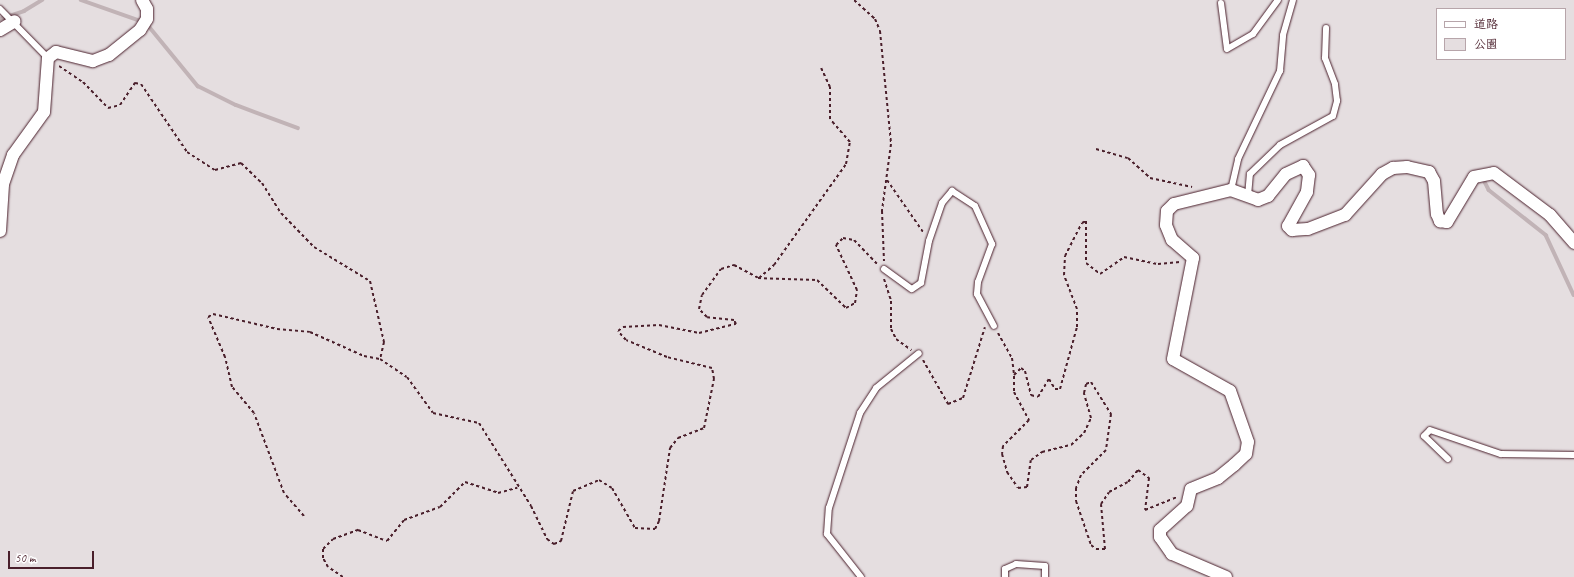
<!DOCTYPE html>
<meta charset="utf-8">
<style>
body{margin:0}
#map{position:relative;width:1574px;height:577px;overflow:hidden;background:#fff;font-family:Caveat,"LXGW WenKai TC",sans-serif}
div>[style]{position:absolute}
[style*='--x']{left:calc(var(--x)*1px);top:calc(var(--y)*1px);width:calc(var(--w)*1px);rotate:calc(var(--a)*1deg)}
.green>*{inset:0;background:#e5dee0}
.stream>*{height:3.5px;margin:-1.75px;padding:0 1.75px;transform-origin:1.75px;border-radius:1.75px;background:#c1b3b6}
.path>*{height:2px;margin-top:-1px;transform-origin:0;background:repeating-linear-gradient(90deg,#4a1f2b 0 3px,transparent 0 6px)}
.roads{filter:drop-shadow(0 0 1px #4a1f2b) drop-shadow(0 0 1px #4a1f2b)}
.lane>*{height:6px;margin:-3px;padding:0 3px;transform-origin:3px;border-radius:3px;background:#fff}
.street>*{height:12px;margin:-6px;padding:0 6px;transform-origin:6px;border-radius:6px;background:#fff}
span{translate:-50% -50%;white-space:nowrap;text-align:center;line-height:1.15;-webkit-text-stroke:3.5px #fff;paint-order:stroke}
.legend{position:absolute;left:1436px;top:8px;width:130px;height:52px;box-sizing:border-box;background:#fff;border:1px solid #b7a5aa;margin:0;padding:5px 7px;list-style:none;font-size:12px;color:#4a1f2b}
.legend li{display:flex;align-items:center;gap:8px;height:20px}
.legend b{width:20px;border:1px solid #b7a5aa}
.scale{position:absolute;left:8px;top:551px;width:86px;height:18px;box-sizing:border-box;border:2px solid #4a1f2b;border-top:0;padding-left:5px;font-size:12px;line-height:14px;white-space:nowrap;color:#4a1f2b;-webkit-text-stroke:3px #fff;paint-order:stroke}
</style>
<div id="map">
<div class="green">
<i style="clip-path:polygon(evenodd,0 0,1574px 0,1574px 577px,0 577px,0 0,1437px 9px,1565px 9px,1565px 59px,1437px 59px,1437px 9px)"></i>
</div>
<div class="stream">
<i style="--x:81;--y:0;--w:64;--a:19.3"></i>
<i style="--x:0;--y:19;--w:25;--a:-18"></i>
<i style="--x:24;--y:11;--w:21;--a:-31"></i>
<i style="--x:148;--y:25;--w:79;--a:50.7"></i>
<i style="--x:198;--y:86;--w:42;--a:26.6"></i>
<i style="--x:236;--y:105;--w:66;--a:20.4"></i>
<i style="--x:1484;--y:180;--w:11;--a:63"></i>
<i style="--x:1489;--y:190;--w:73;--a:38.3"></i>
<i style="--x:1546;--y:235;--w:66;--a:65"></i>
</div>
<div class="path">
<i style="--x:854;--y:0;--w:28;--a:42"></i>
<i style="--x:875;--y:19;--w:13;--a:67"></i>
<i style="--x:880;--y:31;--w:114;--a:84.4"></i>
<i style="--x:891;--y:144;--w:68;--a:97.7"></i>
<i style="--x:882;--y:211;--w:50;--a:87.7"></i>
<i style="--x:59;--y:66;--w:29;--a:34"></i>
<i style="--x:83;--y:82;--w:36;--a:46"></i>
<i style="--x:108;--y:108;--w:12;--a:-14"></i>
<i style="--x:120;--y:105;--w:27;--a:-56"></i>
<i style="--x:135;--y:83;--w:6;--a:9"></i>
<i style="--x:141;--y:84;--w:82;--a:55.9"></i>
<i style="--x:187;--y:152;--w:33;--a:33"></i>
<i style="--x:215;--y:170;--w:27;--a:-15"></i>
<i style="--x:241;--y:163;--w:29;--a:44"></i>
<i style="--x:262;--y:183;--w:36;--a:58"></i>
<i style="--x:281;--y:213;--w:47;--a:45.9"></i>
<i style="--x:314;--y:247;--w:66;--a:31.3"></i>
<i style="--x:370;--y:281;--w:63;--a:77.1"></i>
<i style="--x:384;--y:342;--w:17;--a:103"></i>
<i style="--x:380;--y:359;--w:32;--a:34"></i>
<i style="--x:407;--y:377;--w:44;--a:54.2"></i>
<i style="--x:433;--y:413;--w:47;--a:12.3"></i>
<i style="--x:479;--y:423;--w:98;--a:57.9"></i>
<i style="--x:531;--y:506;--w:37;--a:64"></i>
<i style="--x:547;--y:539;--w:9;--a:36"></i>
<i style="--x:554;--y:544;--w:8;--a:-23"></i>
<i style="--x:561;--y:541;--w:51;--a:-76.5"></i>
<i style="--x:573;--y:491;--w:28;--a:-23"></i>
<i style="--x:599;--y:480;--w:15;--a:32"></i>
<i style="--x:612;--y:488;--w:46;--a:60.1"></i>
<i style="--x:635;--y:528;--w:20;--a:3"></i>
<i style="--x:655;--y:529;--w:9;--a:-63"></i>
<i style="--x:659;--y:521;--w:74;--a:-81.4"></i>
<i style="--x:670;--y:448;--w:13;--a:-51"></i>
<i style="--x:678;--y:438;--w:28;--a:-21"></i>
<i style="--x:704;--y:428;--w:50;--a:-78.5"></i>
<i style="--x:714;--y:379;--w:11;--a:-100"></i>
<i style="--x:712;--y:368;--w:46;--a:-166.3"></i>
<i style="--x:667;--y:357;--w:44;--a:-157.5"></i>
<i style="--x:626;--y:340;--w:12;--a:-132"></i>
<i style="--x:618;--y:331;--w:6;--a:-39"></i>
<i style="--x:623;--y:327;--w:36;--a:-3"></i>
<i style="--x:659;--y:325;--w:41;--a:11.3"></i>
<i style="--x:699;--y:333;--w:38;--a:-14"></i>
<i style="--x:736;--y:324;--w:4;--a:-117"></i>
<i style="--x:734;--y:320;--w:27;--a:-174"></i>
<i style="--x:707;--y:317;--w:11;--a:-135"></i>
<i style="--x:699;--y:309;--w:14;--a:-78"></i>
<i style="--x:702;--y:295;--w:32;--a:-54"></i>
<i style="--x:721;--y:269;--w:14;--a:-17"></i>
<i style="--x:734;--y:265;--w:27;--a:28"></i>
<i style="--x:758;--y:278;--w:59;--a:1.9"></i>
<i style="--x:817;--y:280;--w:40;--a:44"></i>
<i style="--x:846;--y:308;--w:10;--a:-29"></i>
<i style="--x:855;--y:303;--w:13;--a:-81"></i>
<i style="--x:857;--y:290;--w:50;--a:-115"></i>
<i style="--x:836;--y:245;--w:10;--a:-45"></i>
<i style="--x:843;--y:238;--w:11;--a:10"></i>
<i style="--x:854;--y:240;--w:33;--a:46"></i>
<i style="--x:1096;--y:149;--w:33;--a:16"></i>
<i style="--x:1128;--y:158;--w:30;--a:42"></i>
<i style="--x:1150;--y:178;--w:43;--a:12.1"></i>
<i style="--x:887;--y:180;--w:63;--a:55.3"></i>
<i style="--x:759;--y:278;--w:20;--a:-41"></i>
<i style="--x:774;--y:265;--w:124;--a:-54.5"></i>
<i style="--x:846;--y:164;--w:22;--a:-80"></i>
<i style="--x:850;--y:142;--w:30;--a:-131"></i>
<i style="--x:830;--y:119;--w:32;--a:-90"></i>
<i style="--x:830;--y:87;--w:21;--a:-115"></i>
<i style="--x:884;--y:279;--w:23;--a:72"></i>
<i style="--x:891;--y:301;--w:28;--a:90"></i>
<i style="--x:891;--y:329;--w:11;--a:63"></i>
<i style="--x:896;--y:339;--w:19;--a:36"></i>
<i style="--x:998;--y:333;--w:29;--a:61"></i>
<i style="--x:1012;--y:358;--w:17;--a:83"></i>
<i style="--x:1014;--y:375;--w:10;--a:-45"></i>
<i style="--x:1021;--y:368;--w:5;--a:37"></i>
<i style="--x:1025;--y:371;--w:25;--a:76"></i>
<i style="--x:1031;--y:395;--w:7;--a:16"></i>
<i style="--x:1038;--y:397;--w:21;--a:-59"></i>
<i style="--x:1049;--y:379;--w:12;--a:59"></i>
<i style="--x:1055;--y:389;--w:5;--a:0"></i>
<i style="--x:1060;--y:389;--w:64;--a:-74.7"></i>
<i style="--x:1077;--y:327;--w:18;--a:-90"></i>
<i style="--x:1077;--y:309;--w:36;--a:-111"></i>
<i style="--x:1064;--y:275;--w:19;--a:-87"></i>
<i style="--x:1065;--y:256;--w:37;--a:-63"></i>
<i style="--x:1082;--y:223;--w:4;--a:-27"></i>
<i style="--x:1086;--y:221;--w:42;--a:90"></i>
<i style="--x:1086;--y:263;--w:18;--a:38"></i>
<i style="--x:1100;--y:274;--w:29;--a:-35"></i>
<i style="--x:1124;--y:257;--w:35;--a:12"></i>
<i style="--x:1158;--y:264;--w:22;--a:-5"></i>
<i style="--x:923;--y:360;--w:51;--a:60.4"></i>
<i style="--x:948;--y:404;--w:16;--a:-22"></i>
<i style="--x:963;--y:398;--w:74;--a:-72.8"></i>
<i style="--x:1014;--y:376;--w:16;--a:90"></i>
<i style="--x:1014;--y:392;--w:32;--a:62"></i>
<i style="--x:1029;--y:420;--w:37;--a:135"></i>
<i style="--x:1003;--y:446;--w:8;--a:97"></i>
<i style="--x:1002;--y:454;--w:19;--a:74"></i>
<i style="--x:1007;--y:472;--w:19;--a:55"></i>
<i style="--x:1018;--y:488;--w:9;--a:-6"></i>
<i style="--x:1027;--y:487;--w:27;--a:-82"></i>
<i style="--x:1031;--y:460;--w:14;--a:-36"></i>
<i style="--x:1042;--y:452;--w:30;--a:-14"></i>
<i style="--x:1071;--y:445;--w:18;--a:-43"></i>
<i style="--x:1084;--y:433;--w:17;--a:-65"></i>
<i style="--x:1091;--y:418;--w:26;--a:-106"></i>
<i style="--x:1084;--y:393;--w:9;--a:-77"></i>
<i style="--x:1086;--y:384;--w:5;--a:-22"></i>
<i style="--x:1091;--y:382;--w:38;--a:58"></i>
<i style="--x:1111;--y:414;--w:36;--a:98"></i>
<i style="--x:1106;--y:450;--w:35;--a:135"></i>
<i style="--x:1081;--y:475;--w:14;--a:111"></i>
<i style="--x:1076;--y:488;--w:13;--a:90"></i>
<i style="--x:1076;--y:501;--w:46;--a:71.2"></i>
<i style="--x:1091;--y:545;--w:6;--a:39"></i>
<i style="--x:1096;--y:549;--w:9;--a:0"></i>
<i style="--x:1105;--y:549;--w:45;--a:-95.1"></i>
<i style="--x:1101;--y:504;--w:14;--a:-56"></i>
<i style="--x:1109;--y:492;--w:21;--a:-28"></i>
<i style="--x:1128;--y:482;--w:16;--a:-50"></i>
<i style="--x:1138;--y:470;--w:14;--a:36"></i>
<i style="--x:1149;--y:478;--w:32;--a:97"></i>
<i style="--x:1145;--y:510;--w:35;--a:-22"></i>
<i style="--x:304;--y:516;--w:30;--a:-131"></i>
<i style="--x:284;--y:493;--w:85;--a:-110.6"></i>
<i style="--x:254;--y:413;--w:34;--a:-130"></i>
<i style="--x:232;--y:387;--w:31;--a:-103"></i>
<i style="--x:225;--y:357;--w:43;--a:-113"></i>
<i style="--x:208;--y:317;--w:6;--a:-31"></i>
<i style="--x:213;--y:314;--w:66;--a:13.2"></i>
<i style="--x:277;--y:329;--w:33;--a:5"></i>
<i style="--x:310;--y:332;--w:59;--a:24"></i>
<i style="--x:364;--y:356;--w:16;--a:11"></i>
<i style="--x:343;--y:577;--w:18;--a:-146"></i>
<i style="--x:328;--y:567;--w:10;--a:-119"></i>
<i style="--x:323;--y:558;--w:9;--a:-90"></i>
<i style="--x:323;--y:549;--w:14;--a:-45"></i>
<i style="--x:333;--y:539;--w:27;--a:-20"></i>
<i style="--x:358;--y:530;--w:31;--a:21"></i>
<i style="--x:387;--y:541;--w:27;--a:-51"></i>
<i style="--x:404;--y:520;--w:38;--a:-20"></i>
<i style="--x:440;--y:507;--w:35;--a:-45"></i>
<i style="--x:465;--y:482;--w:35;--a:18"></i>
<i style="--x:498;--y:493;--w:20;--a:-15"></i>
</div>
<div class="roads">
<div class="lane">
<i style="--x:1221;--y:3;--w:46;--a:82.6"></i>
<i style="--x:1227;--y:49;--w:30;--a:-30"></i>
<i style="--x:1253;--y:34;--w:42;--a:-53.7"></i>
<i style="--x:0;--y:9;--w:69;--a:45.6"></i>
<i style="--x:1231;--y:190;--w:32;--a:-77"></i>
<i style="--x:1238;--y:159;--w:98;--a:-64.5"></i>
<i style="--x:1280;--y:71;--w:36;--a:-85"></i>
<i style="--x:1283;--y:35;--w:36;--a:-74"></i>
<i style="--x:1248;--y:196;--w:22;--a:-85"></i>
<i style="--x:1250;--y:174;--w:42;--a:-44"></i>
<i style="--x:1280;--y:145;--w:60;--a:-28.7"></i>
<i style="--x:1333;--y:116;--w:16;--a:-75"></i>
<i style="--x:1337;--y:101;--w:17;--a:-97"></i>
<i style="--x:1335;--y:84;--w:28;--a:-111"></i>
<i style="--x:1325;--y:58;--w:30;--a:-88"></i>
<i style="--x:884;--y:269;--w:34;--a:36"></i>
<i style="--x:912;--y:289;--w:11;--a:-34"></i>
<i style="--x:921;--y:283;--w:43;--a:-79.2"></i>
<i style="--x:929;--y:241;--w:40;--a:-71.1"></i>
<i style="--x:942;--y:203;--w:16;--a:-50"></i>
<i style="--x:952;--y:191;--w:27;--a:33"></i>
<i style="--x:975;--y:206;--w:42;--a:65.9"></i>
<i style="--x:992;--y:244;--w:40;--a:110.2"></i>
<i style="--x:978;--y:282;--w:12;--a:95"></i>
<i style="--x:977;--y:294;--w:36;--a:62"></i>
<i style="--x:1448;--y:459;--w:33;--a:-136"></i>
<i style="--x:1424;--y:436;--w:8;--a:-45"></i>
<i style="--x:1430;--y:430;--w:75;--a:18.7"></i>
<i style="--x:1501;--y:454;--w:73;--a:0.8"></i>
<i style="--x:861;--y:577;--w:55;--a:-128.3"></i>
<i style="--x:827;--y:534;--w:26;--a:-86"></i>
<i style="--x:829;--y:508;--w:100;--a:-71.9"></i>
<i style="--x:860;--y:413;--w:30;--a:-57"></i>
<i style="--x:876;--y:388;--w:55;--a:-39.1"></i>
<i style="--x:1005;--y:577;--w:8;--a:-90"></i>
<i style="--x:1005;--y:569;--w:12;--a:-24"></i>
<i style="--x:1016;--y:564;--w:29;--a:4"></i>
<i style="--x:1045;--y:566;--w:11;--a:90"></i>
</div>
<div class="street">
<i style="--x:0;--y:30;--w:17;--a:-31"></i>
<i style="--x:0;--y:231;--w:47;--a:-86.3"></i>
<i style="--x:3;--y:184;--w:31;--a:-71"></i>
<i style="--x:13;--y:155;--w:53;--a:-54.2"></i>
<i style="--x:44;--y:112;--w:54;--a:-85.8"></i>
<i style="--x:48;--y:58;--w:10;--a:-37"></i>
<i style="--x:56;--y:52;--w:38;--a:14"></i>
<i style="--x:93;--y:61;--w:17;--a:-21"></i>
<i style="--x:109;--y:55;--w:40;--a:-39"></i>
<i style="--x:140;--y:30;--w:13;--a:-58"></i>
<i style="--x:147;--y:19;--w:10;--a:-90"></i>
<i style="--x:147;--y:9;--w:10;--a:-119"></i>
<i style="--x:1226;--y:577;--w:59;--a:-156.9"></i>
<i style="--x:1172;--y:554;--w:21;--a:-125"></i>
<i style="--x:1160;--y:537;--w:7;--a:-90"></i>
<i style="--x:1160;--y:530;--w:36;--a:-42"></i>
<i style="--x:1187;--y:506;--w:17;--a:-77"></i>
<i style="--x:1191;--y:489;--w:29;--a:-22"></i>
<i style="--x:1218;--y:478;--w:21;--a:-39"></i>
<i style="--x:1234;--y:465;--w:16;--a:-43"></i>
<i style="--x:1246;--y:454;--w:12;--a:-81"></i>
<i style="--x:1248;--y:442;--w:54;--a:-109.4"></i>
<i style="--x:1230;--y:391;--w:65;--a:-150.7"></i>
<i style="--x:1173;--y:359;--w:103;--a:-78.8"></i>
<i style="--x:1193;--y:258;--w:28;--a:-139"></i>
<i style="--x:1172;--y:240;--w:16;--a:-112"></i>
<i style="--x:1166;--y:225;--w:14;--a:-86"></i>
<i style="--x:1167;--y:211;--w:10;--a:-45"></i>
<i style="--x:1174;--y:204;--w:59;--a:-13.8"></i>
<i style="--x:1231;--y:190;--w:29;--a:20"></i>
<i style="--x:1258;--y:200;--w:11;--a:-22"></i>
<i style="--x:1268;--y:196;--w:28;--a:-51"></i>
<i style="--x:1286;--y:174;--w:19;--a:-25"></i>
<i style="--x:1303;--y:166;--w:11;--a:56"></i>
<i style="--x:1309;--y:175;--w:17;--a:97"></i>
<i style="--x:1307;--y:192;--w:39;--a:119"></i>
<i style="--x:1288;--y:226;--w:6;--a:45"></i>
<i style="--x:1292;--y:230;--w:16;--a:-4"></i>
<i style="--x:1308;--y:229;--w:40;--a:-21"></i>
<i style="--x:1345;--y:215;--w:55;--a:-47.9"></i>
<i style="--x:1382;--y:174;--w:13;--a:-29"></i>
<i style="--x:1393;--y:168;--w:14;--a:-4"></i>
<i style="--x:1407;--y:167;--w:23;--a:13"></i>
<i style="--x:1429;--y:172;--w:10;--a:61"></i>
<i style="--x:1434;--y:181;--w:33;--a:85"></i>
<i style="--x:1437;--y:214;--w:8;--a:67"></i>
<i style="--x:1440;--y:221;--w:7;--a:8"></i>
<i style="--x:1447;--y:222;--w:52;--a:-59"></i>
<i style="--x:1474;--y:177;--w:20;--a:-11"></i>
<i style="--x:1494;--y:173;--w:70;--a:36.9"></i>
<i style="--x:1550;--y:215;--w:37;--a:49"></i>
</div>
</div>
<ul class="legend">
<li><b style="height:5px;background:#fff"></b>道路</li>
<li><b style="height:11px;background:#e5dee0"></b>公園</li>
</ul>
<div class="scale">50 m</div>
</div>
